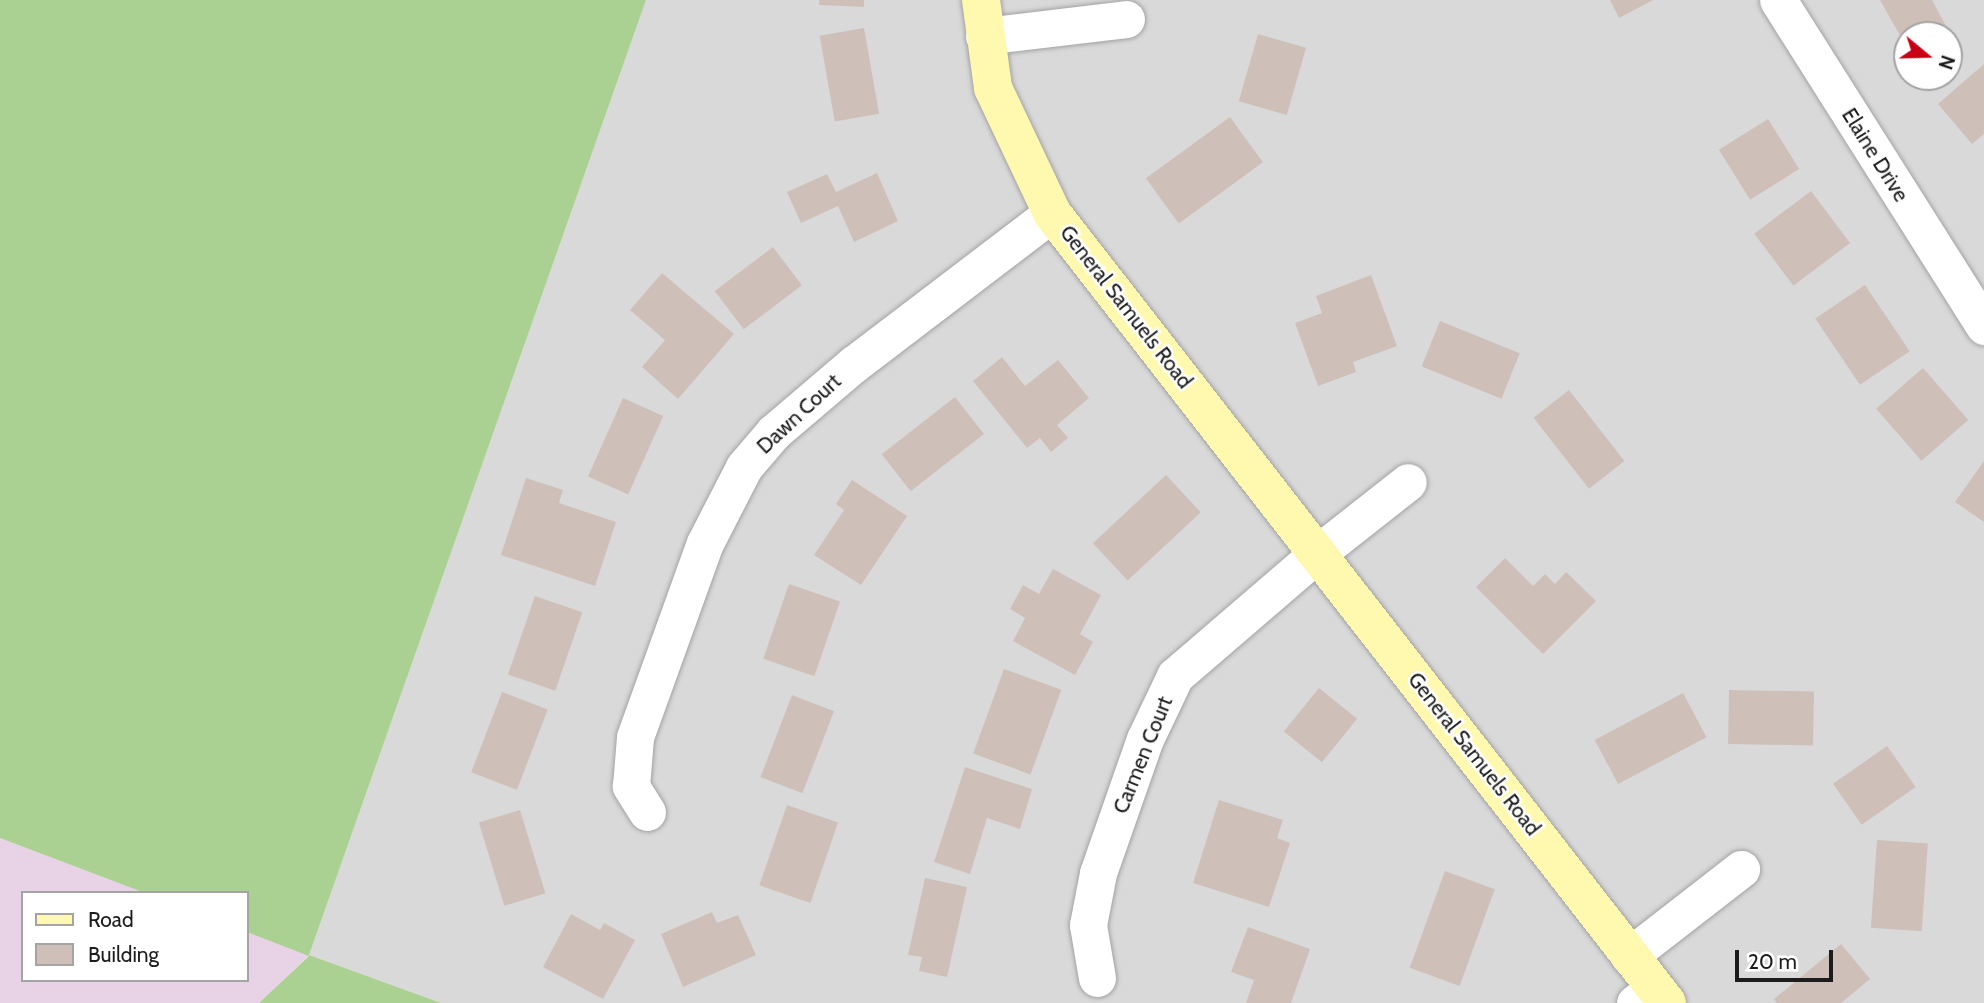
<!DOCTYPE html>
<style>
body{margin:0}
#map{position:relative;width:1984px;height:1003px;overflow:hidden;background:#eee8e0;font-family:Cabin,sans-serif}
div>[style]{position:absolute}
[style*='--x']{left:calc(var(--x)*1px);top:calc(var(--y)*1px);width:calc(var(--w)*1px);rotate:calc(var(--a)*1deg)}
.residential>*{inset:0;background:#dad9d9}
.industrial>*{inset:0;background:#e8d2e6}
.forest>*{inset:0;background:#abd192}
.building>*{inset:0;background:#cec0b9;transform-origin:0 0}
.roads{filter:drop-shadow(0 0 2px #a3a3a3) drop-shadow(0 0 2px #a3a3a3)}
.street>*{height:37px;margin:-18.5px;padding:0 18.5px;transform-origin:18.5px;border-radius:18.5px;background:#fff}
.secondary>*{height:38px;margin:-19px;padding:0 19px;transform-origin:19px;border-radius:19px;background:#fef9af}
span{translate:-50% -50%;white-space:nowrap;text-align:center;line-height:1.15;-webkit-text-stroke:5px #fff;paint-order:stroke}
.street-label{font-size:21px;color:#1c1c1c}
.legend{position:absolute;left:21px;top:891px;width:228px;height:91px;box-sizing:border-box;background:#fff;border:2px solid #a4a4a4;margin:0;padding:9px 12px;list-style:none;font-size:21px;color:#1c1c1c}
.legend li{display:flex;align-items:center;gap:14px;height:35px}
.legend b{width:35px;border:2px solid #a4a4a4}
.north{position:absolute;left:1893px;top:21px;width:70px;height:70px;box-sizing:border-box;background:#fff;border:2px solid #a4a4a4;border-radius:50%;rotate:109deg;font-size:19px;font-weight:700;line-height:28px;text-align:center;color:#1c1c1c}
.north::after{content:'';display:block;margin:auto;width:24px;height:32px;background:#c80016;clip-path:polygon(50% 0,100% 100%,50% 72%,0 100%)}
.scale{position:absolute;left:1735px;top:950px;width:98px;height:32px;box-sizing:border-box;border:4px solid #1c1c1c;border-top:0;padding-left:9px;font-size:21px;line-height:24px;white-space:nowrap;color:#1c1c1c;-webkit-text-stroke:5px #fff;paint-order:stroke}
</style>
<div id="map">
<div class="residential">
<i style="clip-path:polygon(evenodd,646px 0,1984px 0,1984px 1003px,441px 1003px,309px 955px,646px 0,1907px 35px,1949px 35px,1949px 77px,1907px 77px,1907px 35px)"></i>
</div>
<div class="industrial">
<i style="clip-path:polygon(0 838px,145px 893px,23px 893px,23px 980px,247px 980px,247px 932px,309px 955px,259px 1003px,0 1003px)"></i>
</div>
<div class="forest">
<i style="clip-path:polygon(0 0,646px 0,309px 955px,441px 1003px,259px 1003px,309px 956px,247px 932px,247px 893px,145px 893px,0 838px)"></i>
</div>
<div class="building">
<i style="clip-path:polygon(819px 0,864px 0,864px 7px,819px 5px)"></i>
<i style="clip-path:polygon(1610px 0,1653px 0,1619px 18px)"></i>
<i style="clip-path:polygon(1880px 0,1932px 0,1953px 39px,1907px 35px,1907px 48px)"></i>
<i style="left:864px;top:28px;width:87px;height:45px;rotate:80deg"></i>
<i style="left:1258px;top:34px;width:50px;height:70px;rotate:16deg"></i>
<i style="clip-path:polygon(1984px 64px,1984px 134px,1972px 144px,1938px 104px)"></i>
<i style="left:1230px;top:117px;width:56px;height:104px;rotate:54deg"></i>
<i style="left:1768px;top:119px;width:59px;height:58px;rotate:58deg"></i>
<i style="clip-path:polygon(877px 173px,898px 221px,854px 242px,838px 206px,801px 223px,787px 192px,827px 174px,836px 192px)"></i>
<i style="left:1811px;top:191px;width:65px;height:71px;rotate:53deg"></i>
<i style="left:773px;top:247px;width:48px;height:73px;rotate:53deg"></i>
<i style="clip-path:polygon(662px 273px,734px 334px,678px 399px,642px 367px,665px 340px,630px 310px)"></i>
<i style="clip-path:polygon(1371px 275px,1397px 346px,1353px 362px,1356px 372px,1318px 386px,1295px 323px,1322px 313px,1316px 296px)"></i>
<i style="left:1865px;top:285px;width:80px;height:60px;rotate:56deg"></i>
<i style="left:1440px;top:321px;width:86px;height:49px;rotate:22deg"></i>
<i style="clip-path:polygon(1002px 357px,1025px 386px,1058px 360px,1089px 398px,1057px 425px,1068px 438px,1051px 452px,1040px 438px,1027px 448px,973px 381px)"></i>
<i style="left:1923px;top:368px;width:69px;height:62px;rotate:49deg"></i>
<i style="left:1569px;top:390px;width:90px;height:45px;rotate:52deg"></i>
<i style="left:955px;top:397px;width:47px;height:93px;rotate:52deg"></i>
<i style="left:623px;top:398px;width:44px;height:86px;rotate:24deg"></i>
<i style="clip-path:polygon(1984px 461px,1984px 522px,1955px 502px)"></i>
<i style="left:1166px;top:475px;width:51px;height:100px;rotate:47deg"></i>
<i style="clip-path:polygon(526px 478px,563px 490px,559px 503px,616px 522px,595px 586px,501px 555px)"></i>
<i style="clip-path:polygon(852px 480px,907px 516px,861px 585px,814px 555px,844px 510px,836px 504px)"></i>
<i style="clip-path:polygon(1505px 558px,1533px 586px,1545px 574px,1555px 584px,1566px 572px,1596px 601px,1543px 654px,1476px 587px)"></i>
<i style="clip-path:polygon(1053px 569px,1101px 595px,1080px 634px,1093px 642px,1075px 675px,1013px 641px,1025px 618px,1010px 609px,1023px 585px,1039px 594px)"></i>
<i style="left:789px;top:584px;width:54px;height:79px;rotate:19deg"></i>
<i style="left:535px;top:596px;width:50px;height:83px;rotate:19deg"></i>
<i style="left:1004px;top:669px;width:61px;height:90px;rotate:20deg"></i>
<i style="left:1319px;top:688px;width:49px;height:56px;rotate:39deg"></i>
<i style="left:1729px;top:690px;width:85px;height:54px;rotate:1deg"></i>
<i style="left:502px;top:692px;width:49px;height:86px;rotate:21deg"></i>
<i style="left:1683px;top:693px;width:50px;height:100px;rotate:62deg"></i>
<i style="left:792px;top:695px;width:45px;height:88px;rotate:21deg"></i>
<i style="left:1887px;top:746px;width:50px;height:66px;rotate:55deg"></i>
<i style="clip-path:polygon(965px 767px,1032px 789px,1020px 829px,987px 818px,970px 874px,934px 862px)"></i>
<i style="clip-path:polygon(1219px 800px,1283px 820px,1277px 838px,1290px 843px,1269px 907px,1193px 883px)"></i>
<i style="left:787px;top:805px;width:54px;height:85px;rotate:19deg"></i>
<i style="left:520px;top:810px;width:87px;height:43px;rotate:73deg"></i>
<i style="left:1877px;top:840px;width:51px;height:88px;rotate:4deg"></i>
<i style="left:1445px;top:871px;width:53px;height:103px;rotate:20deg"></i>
<i style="clip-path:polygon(925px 878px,967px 887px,947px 977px,919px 971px,922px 957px,908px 955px)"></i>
<i style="clip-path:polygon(712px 912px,717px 923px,738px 915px,756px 955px,683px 987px,661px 934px)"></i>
<i style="clip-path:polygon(571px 914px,600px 930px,604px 923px,635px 940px,603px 999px,543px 967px)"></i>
<i style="clip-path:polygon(1248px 927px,1310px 949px,1291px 1003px,1246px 1003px,1254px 980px,1231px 972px)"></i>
<i style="clip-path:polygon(1841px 944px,1870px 979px,1841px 1003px,1777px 1003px,1774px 999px)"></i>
</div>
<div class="roads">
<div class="street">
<i style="--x:1778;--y:0;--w:386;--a:57.7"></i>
<i style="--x:984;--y:36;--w:143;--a:-6.8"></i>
<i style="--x:647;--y:812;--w:31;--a:-122"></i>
<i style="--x:631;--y:786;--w:49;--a:-85.3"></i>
<i style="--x:635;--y:737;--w:206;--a:-70.2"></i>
<i style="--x:705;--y:543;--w:85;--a:-62.8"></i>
<i style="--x:744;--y:467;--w:46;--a:-49.4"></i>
<i style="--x:774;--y:432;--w:105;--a:-40.4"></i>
<i style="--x:854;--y:364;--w:249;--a:-37.3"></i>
<i style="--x:1629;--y:956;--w:142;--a:-37.8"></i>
<i style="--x:1097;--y:978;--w:54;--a:-99.6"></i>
<i style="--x:1088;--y:925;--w:53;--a:-79.1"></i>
<i style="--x:1098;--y:873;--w:142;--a:-70.7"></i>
<i style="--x:1145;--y:739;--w:70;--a:-64.5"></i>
<i style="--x:1175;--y:676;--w:190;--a:-40.7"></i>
<i style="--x:1319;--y:552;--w:113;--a:-38.2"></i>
<i style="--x:1635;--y:1003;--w:25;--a:-37"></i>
</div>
<div class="secondary">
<i style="--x:981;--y:0;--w:89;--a:82.2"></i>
<i style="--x:993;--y:88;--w:138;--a:64.7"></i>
<i style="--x:1052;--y:213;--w:1001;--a:52.1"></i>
</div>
</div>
<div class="street-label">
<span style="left:1875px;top:155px;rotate:58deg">Elaine Drive</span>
<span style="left:1126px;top:307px;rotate:52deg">General Samuels Road</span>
<span style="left:799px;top:414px;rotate:-43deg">Dawn Court</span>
<span style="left:1474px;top:754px;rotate:52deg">General Samuels Road</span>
<span style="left:1143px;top:755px;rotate:-68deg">Carmen Court</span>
</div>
<ul class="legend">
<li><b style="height:9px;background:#fef9af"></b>Road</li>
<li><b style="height:19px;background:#cec0b9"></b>Building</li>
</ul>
<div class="north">N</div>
<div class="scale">20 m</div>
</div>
